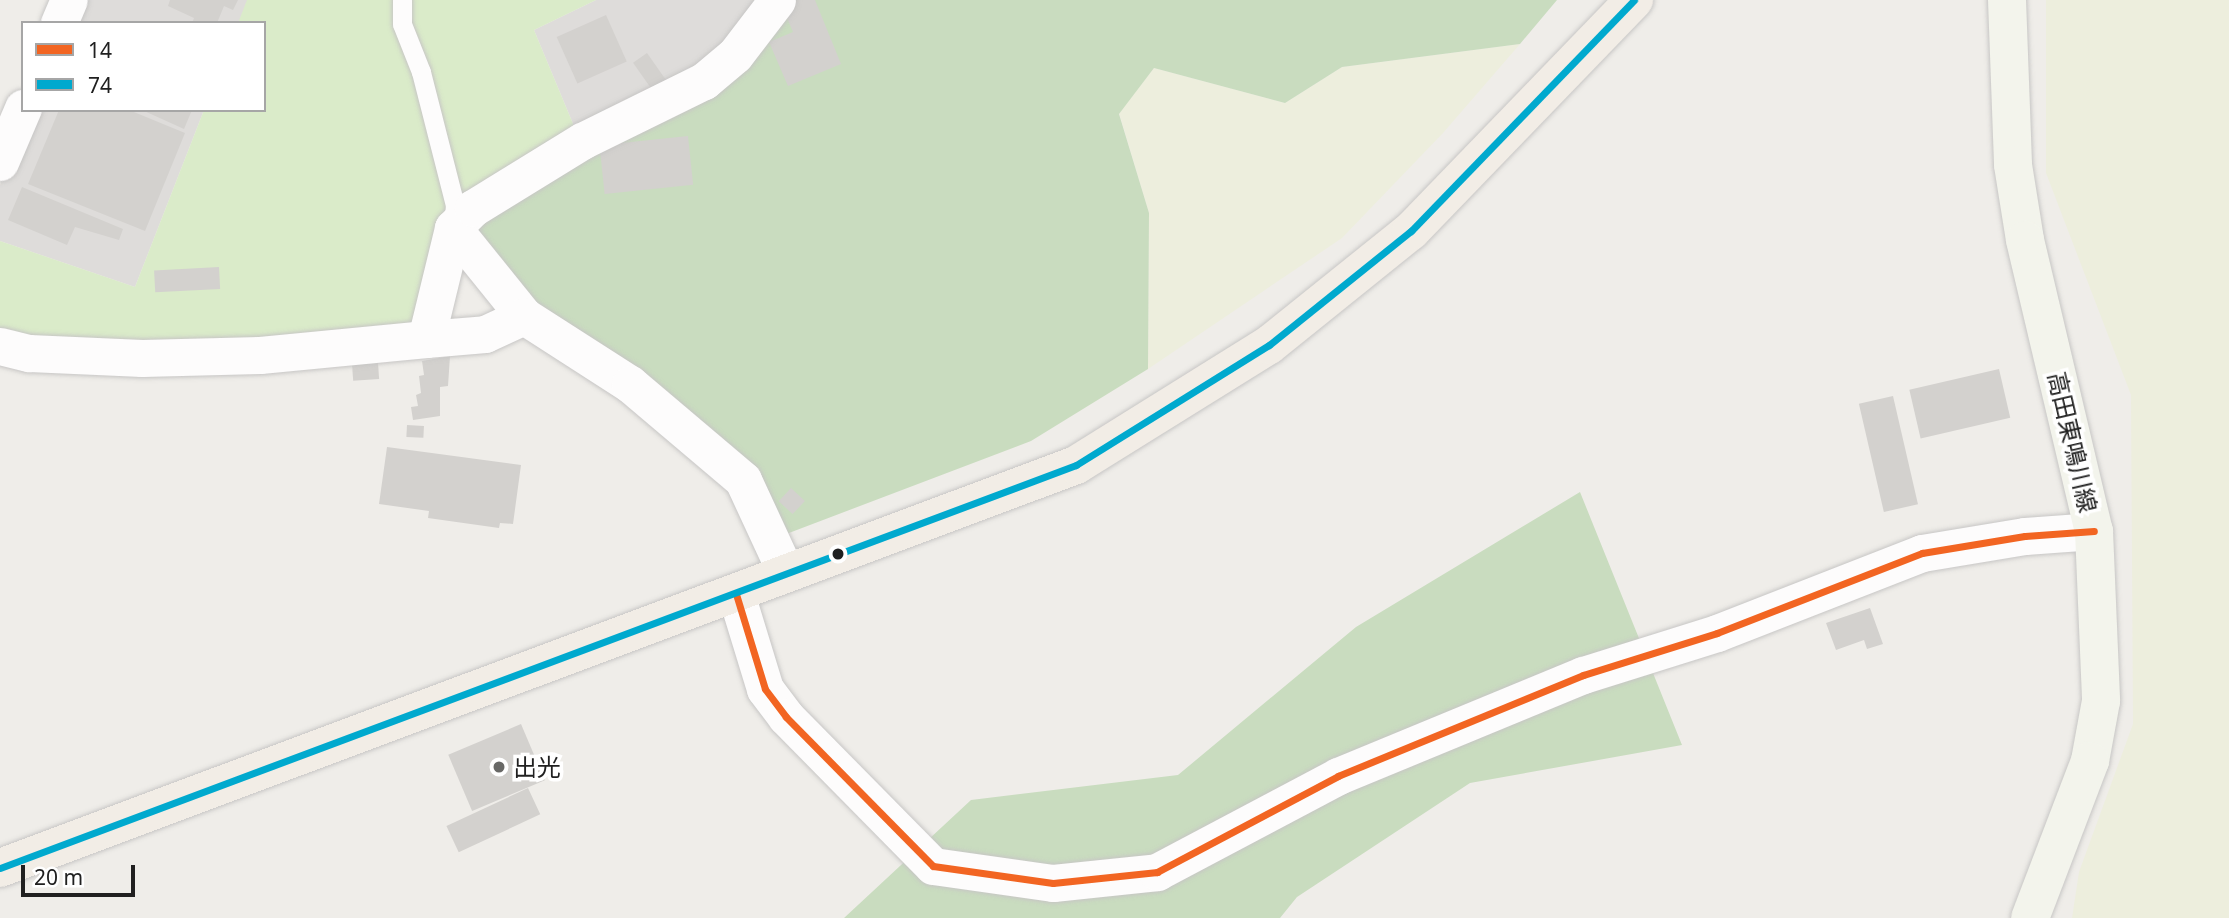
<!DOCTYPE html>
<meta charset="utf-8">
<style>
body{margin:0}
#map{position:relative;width:2229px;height:918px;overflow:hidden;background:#efede9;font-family:"Noto Sans","Noto Sans JP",sans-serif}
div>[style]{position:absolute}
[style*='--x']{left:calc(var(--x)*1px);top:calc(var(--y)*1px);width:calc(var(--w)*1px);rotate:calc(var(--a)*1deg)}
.residential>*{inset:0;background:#dedcda;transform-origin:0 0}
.farmland>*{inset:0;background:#edeedd}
.grass>*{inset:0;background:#daebc9}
.forest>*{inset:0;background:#c9dcbf}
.building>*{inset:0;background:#d3d1ce;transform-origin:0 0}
.roads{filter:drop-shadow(0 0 2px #c7c6c5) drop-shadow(0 0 2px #c7c6c5)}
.service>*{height:19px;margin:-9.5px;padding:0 9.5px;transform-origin:9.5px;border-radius:9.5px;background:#fdfcfc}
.minor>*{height:37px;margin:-18.5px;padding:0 18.5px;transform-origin:18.5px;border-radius:18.5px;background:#fdfcfc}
.secondary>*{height:38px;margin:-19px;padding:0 19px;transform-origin:19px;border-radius:19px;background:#f3f4ec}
.primary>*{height:38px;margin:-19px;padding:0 19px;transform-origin:19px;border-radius:19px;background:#f2ede6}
.bus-1>*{height:7px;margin:-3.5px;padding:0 3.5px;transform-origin:3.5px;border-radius:3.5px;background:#f26522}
.bus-2>*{height:7px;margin:-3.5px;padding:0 3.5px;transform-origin:3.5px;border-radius:3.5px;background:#00a9ce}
.dots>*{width:19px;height:19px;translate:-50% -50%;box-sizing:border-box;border:4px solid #fff;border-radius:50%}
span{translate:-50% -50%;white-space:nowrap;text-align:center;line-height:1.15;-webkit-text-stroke:7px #fff;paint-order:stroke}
.street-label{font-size:24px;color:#202020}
.poi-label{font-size:24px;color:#202020}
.left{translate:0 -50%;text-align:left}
.legend{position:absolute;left:21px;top:21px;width:245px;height:91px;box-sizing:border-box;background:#fff;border:2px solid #a6a6a6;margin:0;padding:9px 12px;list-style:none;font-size:21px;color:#202020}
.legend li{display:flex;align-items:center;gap:14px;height:35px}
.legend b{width:35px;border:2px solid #a6a6a6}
.scale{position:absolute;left:21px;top:865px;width:114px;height:32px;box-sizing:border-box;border:4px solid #202020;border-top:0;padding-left:9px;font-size:21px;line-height:24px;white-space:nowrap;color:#202020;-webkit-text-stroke:5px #fff;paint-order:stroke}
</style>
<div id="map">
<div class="residential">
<i style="left:81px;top:0;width:166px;height:25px"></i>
<i style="clip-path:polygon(596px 0,764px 0,727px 47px,576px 131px,534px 30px)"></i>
<i style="clip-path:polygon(33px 110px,204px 110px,135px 287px,0 241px,0 185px)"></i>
</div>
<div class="farmland">
<i style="clip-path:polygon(2046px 0,2229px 0,2229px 918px,2072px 918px,2079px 872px,2133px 724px,2131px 395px,2046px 173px)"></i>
<i style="clip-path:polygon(1520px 44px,1443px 133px,1342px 238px,1148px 369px,1149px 213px,1119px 113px,1154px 68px,1285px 103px,1342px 67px)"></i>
</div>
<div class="grass">
<i style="clip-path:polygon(247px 0,394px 0,446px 206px,427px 303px,407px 330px,229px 349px,0 335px,0 241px,135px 287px,204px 110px,264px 110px,264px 23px,238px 23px)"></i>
<i style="clip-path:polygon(411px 0,596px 0,534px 30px,576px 131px,458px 197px,410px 23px)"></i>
</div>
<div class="forest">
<i style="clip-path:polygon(783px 0,1557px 0,1520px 44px,1342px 67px,1285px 103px,1154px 68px,1119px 114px,1149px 213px,1148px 369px,1031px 441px,781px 536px,540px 314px,472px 241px,476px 212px,673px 103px)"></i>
<i style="clip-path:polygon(1580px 492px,1682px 745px,1470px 783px,1297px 897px,1280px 918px,844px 918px,971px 800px,1178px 775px,1356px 627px)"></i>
</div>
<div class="building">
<i style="clip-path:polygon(170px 0,238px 0,233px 10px,224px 6px,217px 23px,192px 23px,194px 18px,168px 6px)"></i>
<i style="clip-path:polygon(797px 0,815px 0,841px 64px,788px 86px,769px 42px,793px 32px,782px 6px)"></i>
<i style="left:606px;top:15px;width:51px;height:54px;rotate:66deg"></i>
<i style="left:647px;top:53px;width:37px;height:17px;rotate:55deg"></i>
<i style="clip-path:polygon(59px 110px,129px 110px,185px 133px,145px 231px,28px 184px)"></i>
<i style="clip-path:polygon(142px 110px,192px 110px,184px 129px)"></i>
<i style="left:688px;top:136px;width:49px;height:89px;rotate:84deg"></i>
<i style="clip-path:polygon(22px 187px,123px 229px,119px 240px,75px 227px,67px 245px,8px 220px)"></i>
<i style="left:219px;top:267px;width:22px;height:65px;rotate:87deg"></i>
<i style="clip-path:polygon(450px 356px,448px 386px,440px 387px,440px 416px,413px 420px,411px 407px,418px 406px,416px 395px,421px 393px,419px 376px,424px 375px,422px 361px)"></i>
<i style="left:378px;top:363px;width:16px;height:26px;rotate:86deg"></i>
<i style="left:1999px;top:369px;width:50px;height:92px;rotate:77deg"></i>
<i style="left:1893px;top:396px;width:111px;height:35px;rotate:77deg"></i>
<i style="left:407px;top:425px;width:17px;height:12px;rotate:3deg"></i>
<i style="clip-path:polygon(387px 447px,521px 465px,513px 524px,500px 523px,499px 528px,428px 518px,429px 511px,379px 504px)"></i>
<i style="left:791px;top:488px;width:19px;height:18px;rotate:43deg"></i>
<i style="clip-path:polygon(1870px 608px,1883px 644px,1867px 649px,1864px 640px,1836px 650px,1826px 623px)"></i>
<i style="left:521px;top:724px;width:61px;height:79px;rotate:67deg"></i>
<i style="left:528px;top:788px;width:29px;height:90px;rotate:65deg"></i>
</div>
<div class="roads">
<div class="service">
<i style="--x:402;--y:0;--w:24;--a:90"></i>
<i style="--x:402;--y:24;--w:52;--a:68.4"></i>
<i style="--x:421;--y:72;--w:137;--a:75.7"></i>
<i style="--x:455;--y:205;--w:21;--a:95"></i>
</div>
<div class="minor">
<i style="--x:59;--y:23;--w:25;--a:-67"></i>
<i style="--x:0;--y:162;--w:59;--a:-66.9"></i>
<i style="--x:453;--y:228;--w:113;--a:51.1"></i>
<i style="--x:524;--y:316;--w:126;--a:32.7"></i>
<i style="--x:630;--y:384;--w:148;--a:40.3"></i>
<i style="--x:743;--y:480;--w:102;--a:65.2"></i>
<i style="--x:426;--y:339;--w:59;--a:-4.8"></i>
<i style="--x:485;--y:334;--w:43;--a:-24.8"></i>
<i style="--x:0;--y:346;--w:30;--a:14"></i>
<i style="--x:29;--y:353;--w:113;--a:2.5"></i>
<i style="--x:142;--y:358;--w:118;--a:-1.5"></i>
<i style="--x:260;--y:355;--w:167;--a:-5.5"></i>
<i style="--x:426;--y:339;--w:114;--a:-76.3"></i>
<i style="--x:453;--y:228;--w:28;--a:-45"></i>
<i style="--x:473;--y:208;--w:128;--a:-31.6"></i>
<i style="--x:582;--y:141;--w:136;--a:-26.2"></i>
<i style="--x:704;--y:81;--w:40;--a:-40"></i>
<i style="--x:735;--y:55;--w:69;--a:-52.6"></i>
<i style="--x:736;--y:594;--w:99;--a:73"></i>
<i style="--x:765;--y:689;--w:35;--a:53"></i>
<i style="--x:786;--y:717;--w:209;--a:45.4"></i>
<i style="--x:933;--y:866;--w:121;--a:8.1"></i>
<i style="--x:1053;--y:883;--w:105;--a:-6"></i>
<i style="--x:1157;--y:872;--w:205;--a:-27.9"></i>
<i style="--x:1338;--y:776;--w:265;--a:-22.4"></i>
<i style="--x:1583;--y:675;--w:140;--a:-17.4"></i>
<i style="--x:1717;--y:633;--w:220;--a:-21.3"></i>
<i style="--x:1922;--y:553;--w:104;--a:-9.4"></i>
<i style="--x:2025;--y:536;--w:69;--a:-4.1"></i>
</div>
<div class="secondary">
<i style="--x:2007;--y:0;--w:165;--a:87.9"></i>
<i style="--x:2013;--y:165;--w:76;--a:80.9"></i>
<i style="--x:2025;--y:240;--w:299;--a:76.7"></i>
<i style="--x:2094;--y:531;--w:170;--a:87.6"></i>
<i style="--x:2101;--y:701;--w:61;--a:100.4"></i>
<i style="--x:2090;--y:761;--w:168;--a:110.9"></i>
</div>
<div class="primary">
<i style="--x:0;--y:868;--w:1149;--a:-20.53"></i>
<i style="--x:1076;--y:465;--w:227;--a:-31.9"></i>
<i style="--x:1269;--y:345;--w:182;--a:-38.8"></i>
<i style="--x:1411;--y:231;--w:321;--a:-46"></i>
</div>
</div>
<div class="bus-1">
<i style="--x:736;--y:594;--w:99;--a:73"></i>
<i style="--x:765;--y:689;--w:35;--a:53"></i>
<i style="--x:786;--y:717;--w:209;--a:45.4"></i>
<i style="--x:933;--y:866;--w:121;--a:8.1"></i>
<i style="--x:1053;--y:883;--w:105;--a:-6"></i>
<i style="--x:1157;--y:872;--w:205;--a:-27.9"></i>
<i style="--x:1338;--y:776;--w:265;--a:-22.4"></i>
<i style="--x:1583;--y:675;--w:140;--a:-17.4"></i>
<i style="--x:1717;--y:633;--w:220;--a:-21.3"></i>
<i style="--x:1922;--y:553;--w:104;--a:-9.4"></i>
<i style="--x:2025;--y:536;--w:69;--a:-4.1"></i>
</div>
<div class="bus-2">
<i style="--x:0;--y:868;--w:1149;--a:-20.53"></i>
<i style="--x:1076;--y:465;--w:227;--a:-31.9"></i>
<i style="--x:1269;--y:345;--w:182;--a:-38.8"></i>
<i style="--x:1411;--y:231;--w:321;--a:-46"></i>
</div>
<div class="dots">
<i style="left:838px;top:554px;background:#202020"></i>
<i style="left:499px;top:767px;background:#686866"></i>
</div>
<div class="street-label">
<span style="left:2073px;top:442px;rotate:77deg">高田東鳴川線</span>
</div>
<div class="poi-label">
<span class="left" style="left:513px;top:767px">出光</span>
</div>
<ul class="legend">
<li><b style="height:9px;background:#f26522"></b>14</li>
<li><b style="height:9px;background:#00a9ce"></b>74</li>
</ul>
<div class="scale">20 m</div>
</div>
